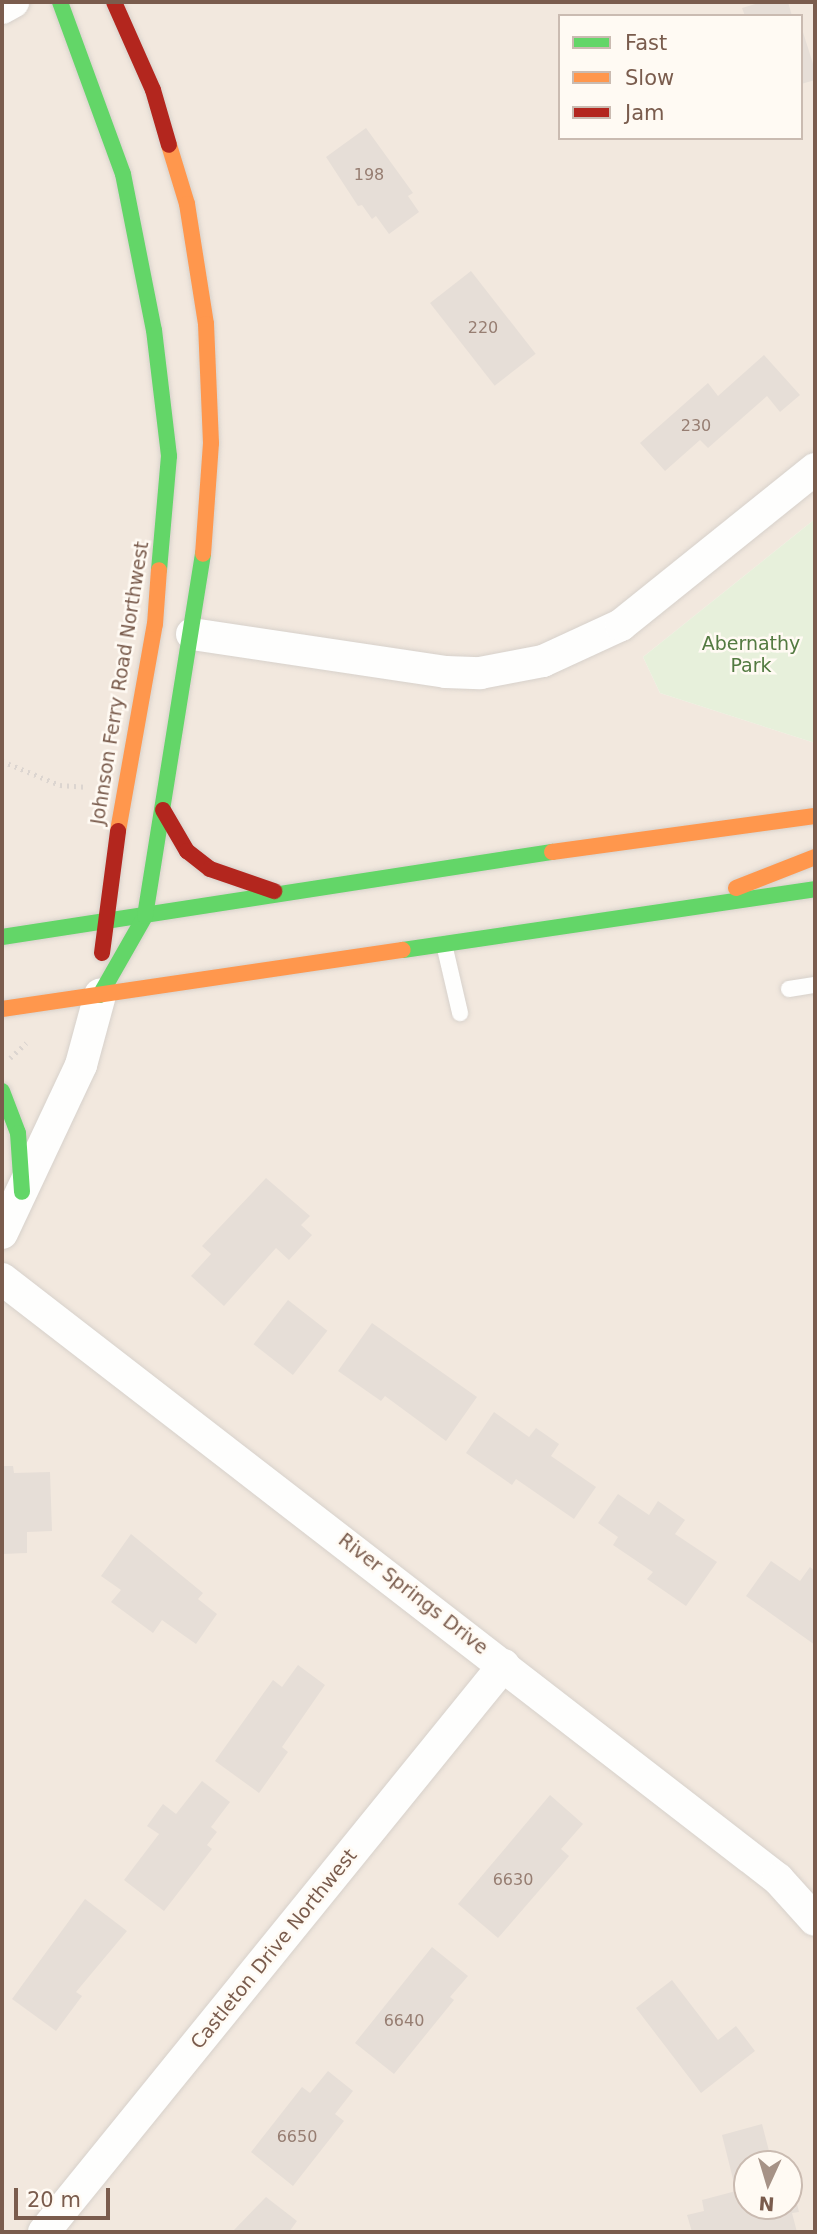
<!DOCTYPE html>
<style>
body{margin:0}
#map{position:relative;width:817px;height:2234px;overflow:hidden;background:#f9f5f0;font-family:"DejaVu Sans",sans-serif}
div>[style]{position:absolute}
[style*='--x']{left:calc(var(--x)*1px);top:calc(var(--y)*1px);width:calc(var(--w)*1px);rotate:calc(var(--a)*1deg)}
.residential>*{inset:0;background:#f2e8de}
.green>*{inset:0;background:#e7f0db}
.building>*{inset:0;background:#e6ded7;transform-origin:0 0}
.path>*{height:4.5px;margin-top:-2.25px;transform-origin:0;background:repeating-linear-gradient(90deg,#dcd5d0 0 2px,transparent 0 7px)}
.roads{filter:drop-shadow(0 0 2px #d7d1cb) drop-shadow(0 0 2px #d7d1cb)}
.lane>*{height:16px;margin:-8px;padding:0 8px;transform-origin:8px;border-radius:8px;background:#fefefd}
.street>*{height:32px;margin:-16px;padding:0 16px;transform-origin:16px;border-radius:16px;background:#fefefd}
.fast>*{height:16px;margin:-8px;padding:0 8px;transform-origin:8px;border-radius:8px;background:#63d668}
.slow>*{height:16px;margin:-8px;padding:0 8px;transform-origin:8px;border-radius:8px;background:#ff974d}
.jam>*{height:16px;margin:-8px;padding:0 8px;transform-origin:8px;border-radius:8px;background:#b3261e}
span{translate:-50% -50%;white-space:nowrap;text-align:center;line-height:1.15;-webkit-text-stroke:5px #fffaf3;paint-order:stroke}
.number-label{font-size:16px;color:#977e72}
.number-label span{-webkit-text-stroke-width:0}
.park-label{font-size:19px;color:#537a41}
.street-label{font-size:19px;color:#7a5c4d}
.frame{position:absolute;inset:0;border:4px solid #7a5c4d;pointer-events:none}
.legend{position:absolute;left:558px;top:14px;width:245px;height:126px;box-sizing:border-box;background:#fffaf3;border:2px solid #cabbb1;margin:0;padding:9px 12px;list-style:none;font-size:21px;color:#7a5c4d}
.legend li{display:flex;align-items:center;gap:14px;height:35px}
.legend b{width:35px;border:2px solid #cabbb1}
.north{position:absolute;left:733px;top:2150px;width:70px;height:70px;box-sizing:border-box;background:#fffaf3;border:2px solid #cabbb1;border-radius:50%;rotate:184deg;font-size:19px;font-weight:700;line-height:28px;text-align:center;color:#7a5c4d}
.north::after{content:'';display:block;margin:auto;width:24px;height:32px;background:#a69286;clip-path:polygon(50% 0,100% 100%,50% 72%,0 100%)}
.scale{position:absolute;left:14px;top:2188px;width:96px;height:32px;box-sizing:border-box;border:4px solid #7a5c4d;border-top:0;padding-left:9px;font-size:21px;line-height:24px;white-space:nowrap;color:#7a5c4d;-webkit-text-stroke:5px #fffaf3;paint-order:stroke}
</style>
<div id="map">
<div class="residential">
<i style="clip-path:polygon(evenodd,2px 2px,815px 2px,815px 519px,643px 657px,660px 693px,815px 743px,815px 2232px,2px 2232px,2px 2px,560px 16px,801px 16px,801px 138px,560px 138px,560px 16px,2px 2px,747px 2164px,789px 2164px,789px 2206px,747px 2206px,747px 2164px)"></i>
</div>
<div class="green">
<i style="clip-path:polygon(815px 519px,815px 743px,660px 693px,643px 657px)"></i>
</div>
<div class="building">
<i style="clip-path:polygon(762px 2px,788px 2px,792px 16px,745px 16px,742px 8px)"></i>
<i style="clip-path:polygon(801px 26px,815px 70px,815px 80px,801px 84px)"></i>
<i style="clip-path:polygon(366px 128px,413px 193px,408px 196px,419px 212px,389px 234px,376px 216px,372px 219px,362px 205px,358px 206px,326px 157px)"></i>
<i style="left:471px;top:271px;width:105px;height:52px;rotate:52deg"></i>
<i style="clip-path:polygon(764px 355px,800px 395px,780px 412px,767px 396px,708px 448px,700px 440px,665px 471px,640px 443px,708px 383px,718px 396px)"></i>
<i style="clip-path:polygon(266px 1178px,310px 1216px,301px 1225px,312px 1235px,289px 1260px,276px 1248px,224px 1306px,191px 1276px,211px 1254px,202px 1246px)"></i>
<i style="left:288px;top:1300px;width:50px;height:56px;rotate:38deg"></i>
<i style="clip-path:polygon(372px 1323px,477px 1397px,446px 1441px,385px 1396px,381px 1401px,338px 1371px)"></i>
<i style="clip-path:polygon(494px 1412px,529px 1437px,536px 1428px,559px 1444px,551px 1456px,596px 1487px,574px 1519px,516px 1479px,512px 1485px,466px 1453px)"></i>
<i style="clip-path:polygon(2px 1466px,13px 1466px,14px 1473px,50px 1472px,52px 1531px,27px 1532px,27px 1553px,2px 1554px)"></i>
<i style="clip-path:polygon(618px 1494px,649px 1515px,658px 1501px,685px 1520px,675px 1534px,717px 1562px,686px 1606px,647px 1579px,653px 1572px,613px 1545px,618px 1537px,598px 1523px)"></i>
<i style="clip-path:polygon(131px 1534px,203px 1593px,198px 1599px,217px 1614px,196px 1644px,162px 1620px,153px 1633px,111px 1602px,121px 1590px,101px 1576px)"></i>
<i style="clip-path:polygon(771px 1561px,800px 1581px,810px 1567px,815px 1571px,815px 1645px,746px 1596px)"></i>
<i style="clip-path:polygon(298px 1665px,325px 1685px,282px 1747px,288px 1752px,259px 1793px,215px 1761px,273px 1680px,282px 1687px)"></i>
<i style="clip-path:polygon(202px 1781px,230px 1802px,211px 1827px,217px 1832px,207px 1845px,212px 1849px,164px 1911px,124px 1880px,159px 1834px,147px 1826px,163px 1804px,176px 1814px)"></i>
<i style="clip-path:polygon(550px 1795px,583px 1824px,561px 1849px,569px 1856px,498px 1938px,458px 1904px)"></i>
<i style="clip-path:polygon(85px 1899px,127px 1931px,76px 1992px,82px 1996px,56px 2031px,12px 1999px)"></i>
<i style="clip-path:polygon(432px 1947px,468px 1976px,450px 1997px,454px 2000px,394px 2074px,355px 2043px)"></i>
<i style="clip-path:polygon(672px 1980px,718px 2040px,736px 2026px,755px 2051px,701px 2093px,636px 2008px)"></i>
<i style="clip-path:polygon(328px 2071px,353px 2091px,335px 2114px,344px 2121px,293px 2186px,251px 2152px,302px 2087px,310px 2093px)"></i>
<i style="clip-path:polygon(762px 2124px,769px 2151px,776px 2150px,780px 2164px,747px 2164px,747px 2206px,789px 2206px,790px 2174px,799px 2212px,792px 2213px,797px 2232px,692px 2232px,687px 2215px,704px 2211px,702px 2200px,736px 2191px,722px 2135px)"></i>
<i style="clip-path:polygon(266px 2197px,297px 2221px,289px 2232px,232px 2232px)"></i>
</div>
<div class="path">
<i style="--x:2;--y:761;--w:63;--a:22.5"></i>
<i style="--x:60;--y:785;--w:28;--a:4"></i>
<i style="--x:10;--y:1058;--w:22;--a:-43"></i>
</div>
<div class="roads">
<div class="lane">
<i style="--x:444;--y:944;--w:71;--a:76.9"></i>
<i style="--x:789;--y:989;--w:26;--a:-9"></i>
</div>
<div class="street">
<i style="--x:2;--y:8;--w:13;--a:-29"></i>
<i style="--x:192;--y:634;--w:257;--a:8.5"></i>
<i style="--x:446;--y:672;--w:34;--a:2"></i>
<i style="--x:480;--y:673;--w:64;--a:-10.8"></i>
<i style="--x:543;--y:661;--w:86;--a:-24.8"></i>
<i style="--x:621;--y:625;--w:249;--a:-38.8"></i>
<i style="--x:2;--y:1233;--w:186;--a:-64.8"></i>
<i style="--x:81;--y:1065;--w:73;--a:-74.8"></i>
<i style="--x:2;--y:1279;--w:981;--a:37.71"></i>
<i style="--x:778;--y:1879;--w:55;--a:47.9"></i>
<i style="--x:44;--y:2232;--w:730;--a:-50.95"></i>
</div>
<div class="fast">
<i style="--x:60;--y:2;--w:183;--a:69.9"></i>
<i style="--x:123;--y:174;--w:159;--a:78.8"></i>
<i style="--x:154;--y:330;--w:127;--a:83.2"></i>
<i style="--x:169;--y:456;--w:114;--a:95"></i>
<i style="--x:2;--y:937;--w:557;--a:-8.79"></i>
<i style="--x:403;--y:950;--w:416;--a:-8.4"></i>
<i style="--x:100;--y:995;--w:91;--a:-60.3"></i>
<i style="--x:145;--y:916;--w:367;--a:-80.9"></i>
<i style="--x:2;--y:1091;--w:45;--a:69.1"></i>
<i style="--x:18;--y:1133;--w:59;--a:86.1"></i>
</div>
<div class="slow">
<i style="--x:169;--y:145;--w:62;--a:73"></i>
<i style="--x:187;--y:204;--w:121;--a:81"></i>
<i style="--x:206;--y:324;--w:119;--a:87.6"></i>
<i style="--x:211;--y:443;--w:111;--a:94.1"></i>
<i style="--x:118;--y:831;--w:210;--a:-79.9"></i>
<i style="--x:155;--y:624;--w:54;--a:-85.8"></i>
<i style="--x:552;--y:852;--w:265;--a:-7.8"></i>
<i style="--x:736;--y:888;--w:85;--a:-21.4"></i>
<i style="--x:2;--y:1009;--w:405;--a:-8.4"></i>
</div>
<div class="jam">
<i style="--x:114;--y:2;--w:96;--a:66.1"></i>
<i style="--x:153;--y:90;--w:57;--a:73.8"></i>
<i style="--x:163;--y:810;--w:48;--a:59.7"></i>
<i style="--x:187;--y:851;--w:29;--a:38"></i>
<i style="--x:210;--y:869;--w:68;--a:19"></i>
<i style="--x:102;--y:953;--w:123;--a:-82.5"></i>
</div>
</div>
<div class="number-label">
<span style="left:369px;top:175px">198</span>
<span style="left:483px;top:328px">220</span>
<span style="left:696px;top:426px">230</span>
<span style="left:513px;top:1880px">6630</span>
<span style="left:404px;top:2021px">6640</span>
<span style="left:297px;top:2137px">6650</span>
</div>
<div class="park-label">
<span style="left:751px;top:655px">Abernathy<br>Park</span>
</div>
<div class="street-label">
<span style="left:120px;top:683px;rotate:-81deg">Johnson Ferry Road Northwest</span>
<span style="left:413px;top:1594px;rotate:38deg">River Springs Drive</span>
<span style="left:274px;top:1949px;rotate:-51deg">Castleton Drive Northwest</span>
</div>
<div class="frame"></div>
<ul class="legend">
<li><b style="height:9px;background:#63d668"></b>Fast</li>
<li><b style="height:9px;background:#ff974d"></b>Slow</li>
<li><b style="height:9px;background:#b3261e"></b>Jam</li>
</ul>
<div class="north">N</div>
<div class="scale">20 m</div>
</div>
